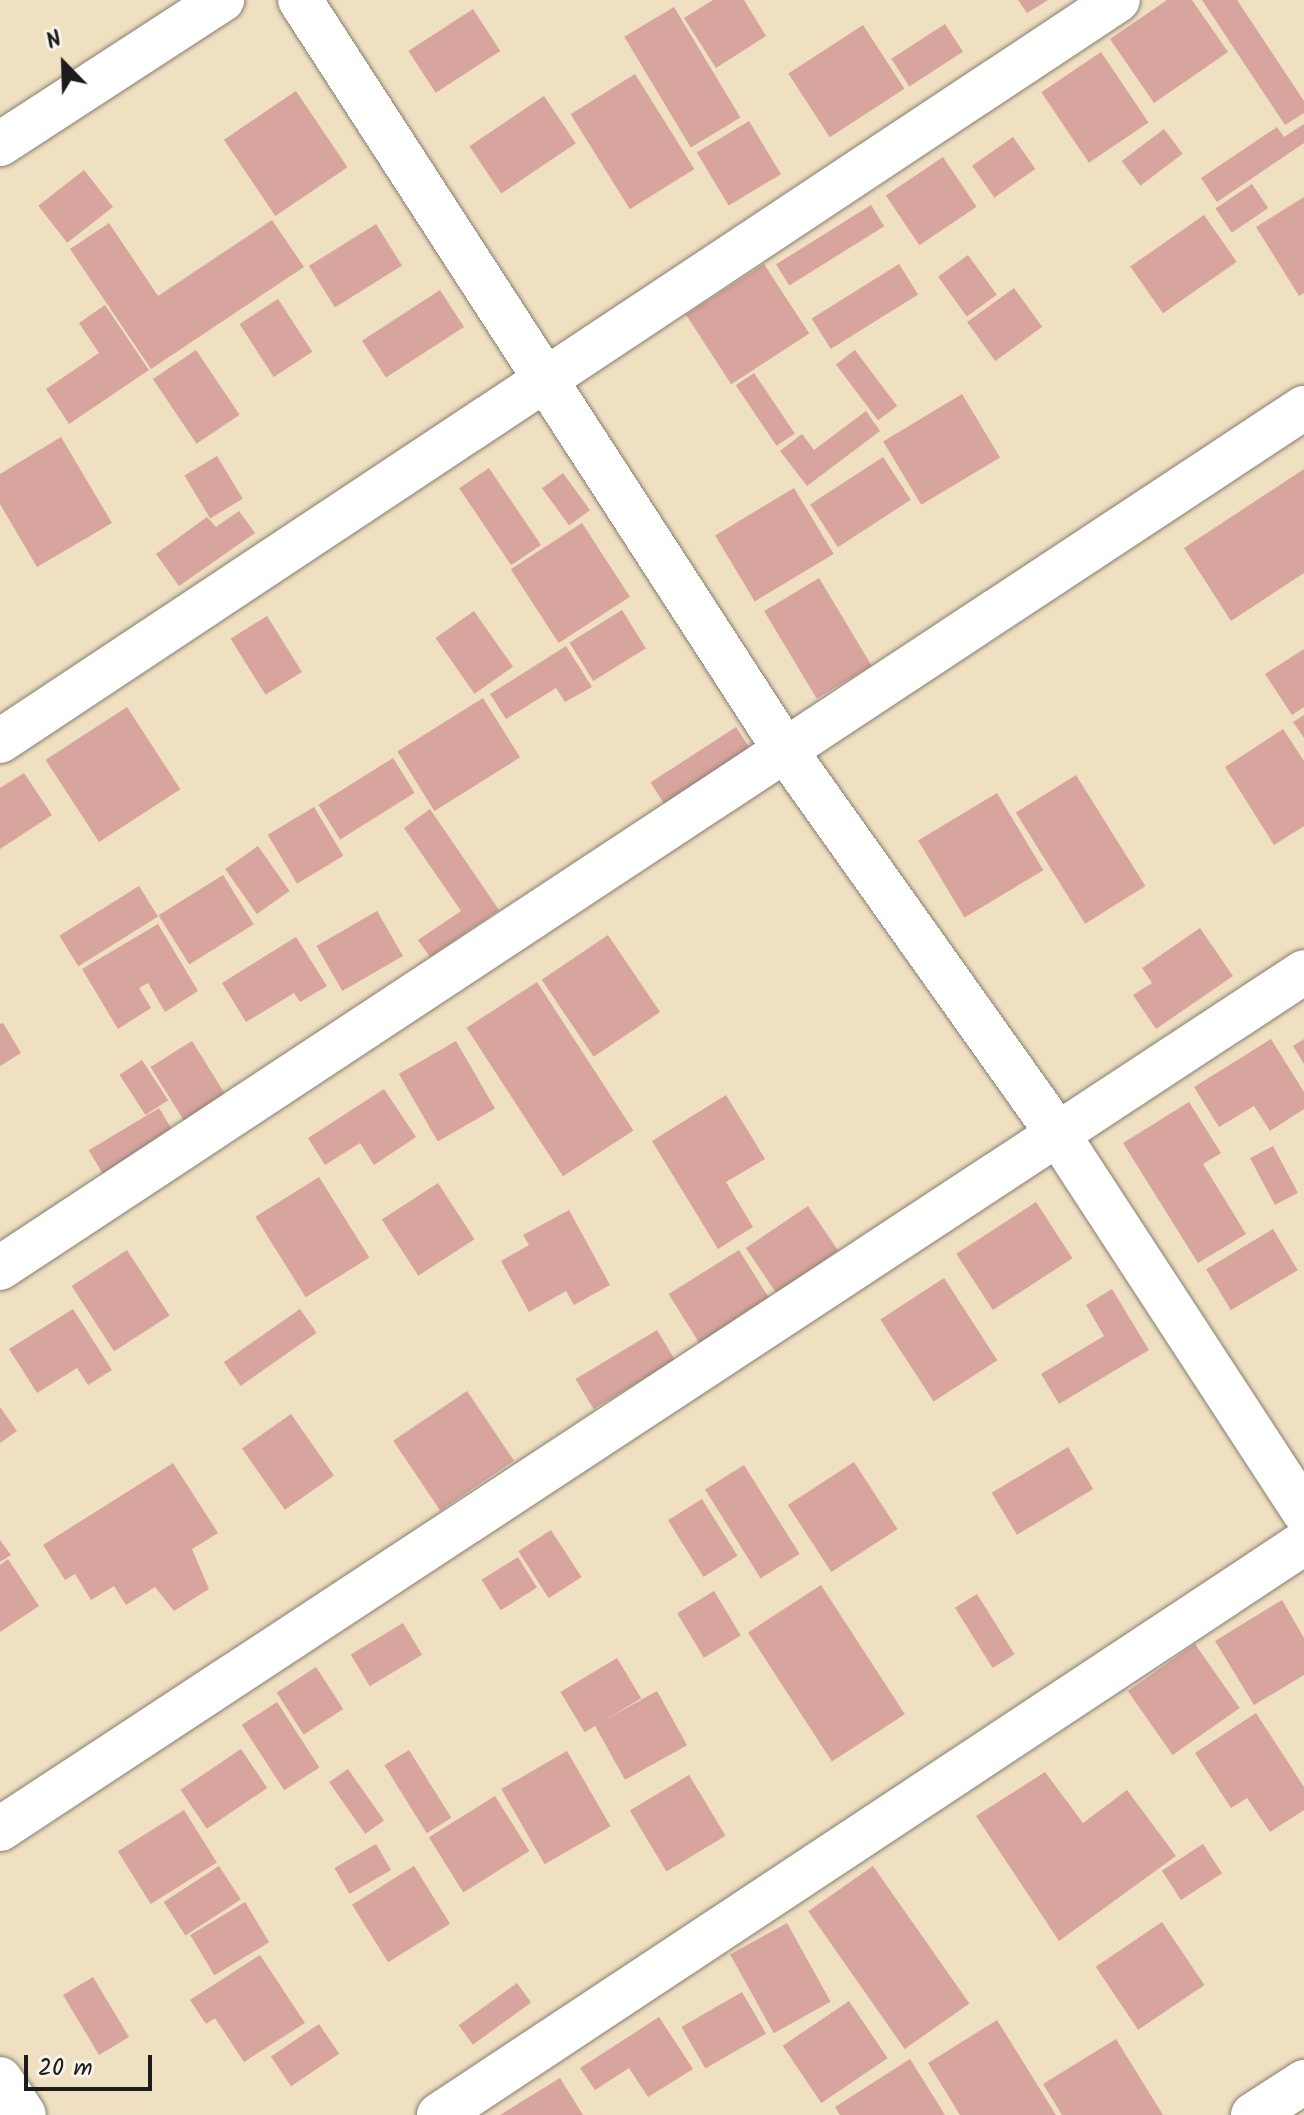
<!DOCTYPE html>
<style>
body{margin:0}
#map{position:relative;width:1304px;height:2115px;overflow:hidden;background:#f0e0c2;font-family:Kalam,sans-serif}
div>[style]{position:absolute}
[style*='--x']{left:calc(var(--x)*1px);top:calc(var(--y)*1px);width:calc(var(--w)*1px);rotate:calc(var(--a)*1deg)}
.building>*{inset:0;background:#d7a49e;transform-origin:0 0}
.roads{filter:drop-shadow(0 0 2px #867e6f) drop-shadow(0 0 2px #867e6f)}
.minor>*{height:44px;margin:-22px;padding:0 22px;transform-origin:22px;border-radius:22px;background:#fff}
span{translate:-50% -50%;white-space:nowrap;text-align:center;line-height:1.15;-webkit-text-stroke:7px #f7f3e8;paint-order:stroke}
.north{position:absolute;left:24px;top:24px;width:80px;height:80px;-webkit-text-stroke:6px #f7f3e8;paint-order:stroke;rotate:337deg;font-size:22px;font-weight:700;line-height:32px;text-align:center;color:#1c1c1c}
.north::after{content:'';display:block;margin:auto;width:28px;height:36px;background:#1c1c1c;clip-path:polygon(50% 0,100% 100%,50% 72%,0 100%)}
.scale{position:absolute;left:24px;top:2055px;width:128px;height:36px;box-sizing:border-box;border:4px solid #1c1c1c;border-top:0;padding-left:10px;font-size:24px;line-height:28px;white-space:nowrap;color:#1c1c1c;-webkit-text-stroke:6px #f7f3e8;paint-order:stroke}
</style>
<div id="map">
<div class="building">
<i style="clip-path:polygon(713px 0,744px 0,766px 36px,716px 68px,684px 18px)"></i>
<i style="clip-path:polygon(1018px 0,1048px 0,1027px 13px)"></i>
<i style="clip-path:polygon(1167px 0,1192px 0,1228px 52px,1154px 103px,1110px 39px)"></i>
<i style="clip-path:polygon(1202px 0,1237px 0,1304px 101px,1304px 113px,1285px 125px)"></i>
<i style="left:674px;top:7px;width:129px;height:58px;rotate:59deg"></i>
<i style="left:473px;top:9px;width:50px;height:77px;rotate:57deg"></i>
<i style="left:945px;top:24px;width:33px;height:64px;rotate:57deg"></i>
<i style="left:863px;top:25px;width:76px;height:89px;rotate:57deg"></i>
<i style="left:1101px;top:52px;width:85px;height:72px;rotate:56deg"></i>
<i style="left:635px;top:74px;width:112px;height:76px;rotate:58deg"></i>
<i style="left:296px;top:91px;width:92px;height:87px;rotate:56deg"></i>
<i style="left:544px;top:96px;width:57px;height:90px;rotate:56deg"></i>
<i style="left:749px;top:121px;width:62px;height:61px;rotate:59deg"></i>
<i style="clip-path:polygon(1304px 124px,1304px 143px,1217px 202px,1201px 178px,1277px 127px,1284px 137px)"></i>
<i style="left:1164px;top:129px;width:31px;height:53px;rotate:53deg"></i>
<i style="left:1013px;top:137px;width:39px;height:50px;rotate:55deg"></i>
<i style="left:943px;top:157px;width:60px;height:69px;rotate:56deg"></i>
<i style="left:84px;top:170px;width:47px;height:58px;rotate:52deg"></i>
<i style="left:1252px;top:184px;width:29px;height:44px;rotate:56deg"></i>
<i style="clip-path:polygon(1304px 197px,1304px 293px,1299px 296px,1256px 227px)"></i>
<i style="left:871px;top:205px;width:25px;height:112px;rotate:58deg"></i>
<i style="left:1204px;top:215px;width:57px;height:90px;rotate:55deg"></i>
<i style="clip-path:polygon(272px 220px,304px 267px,151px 369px,70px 249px,109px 223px,158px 296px)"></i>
<i style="left:376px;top:224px;width:49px;height:79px;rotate:58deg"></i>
<i style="left:968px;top:255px;width:49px;height:37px;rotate:54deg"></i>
<i style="left:764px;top:264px;width:83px;height:93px;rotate:57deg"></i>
<i style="left:899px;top:264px;width:36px;height:103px;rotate:58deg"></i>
<i style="left:1014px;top:288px;width:48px;height:58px;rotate:54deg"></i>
<i style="left:440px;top:290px;width:44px;height:93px;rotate:57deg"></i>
<i style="left:278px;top:299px;width:63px;height:46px;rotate:57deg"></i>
<i style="clip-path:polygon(105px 305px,149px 370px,69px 424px,46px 389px,99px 353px,79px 323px)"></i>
<i style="left:196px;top:350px;width:78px;height:52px;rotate:56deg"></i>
<i style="left:855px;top:350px;width:70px;height:24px;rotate:53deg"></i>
<i style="left:754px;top:373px;width:73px;height:22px;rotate:56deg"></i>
<i style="left:962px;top:394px;width:74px;height:92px;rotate:59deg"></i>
<i style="clip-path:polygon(866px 411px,880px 431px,807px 486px,780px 451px,802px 434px,814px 450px)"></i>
<i style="clip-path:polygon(61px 437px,112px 523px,37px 567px,0 504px,0 474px)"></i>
<i style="left:217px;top:456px;width:50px;height:38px;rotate:59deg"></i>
<i style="left:883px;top:457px;width:51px;height:87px;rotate:57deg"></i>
<i style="left:489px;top:468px;width:93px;height:36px;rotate:56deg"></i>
<i style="clip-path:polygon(1304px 469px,1304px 573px,1231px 621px,1184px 548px)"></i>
<i style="left:563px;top:473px;width:46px;height:26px;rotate:54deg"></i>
<i style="left:794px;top:488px;width:77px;height:92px;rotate:59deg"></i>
<i style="clip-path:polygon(239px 511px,255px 533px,179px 586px,156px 554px,207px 517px,216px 527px)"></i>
<i style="left:582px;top:523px;width:88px;height:85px;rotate:57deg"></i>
<i style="left:819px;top:578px;width:102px;height:64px;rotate:59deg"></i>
<i style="left:622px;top:610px;width:45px;height:62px;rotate:58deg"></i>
<i style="left:474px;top:611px;width:68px;height:47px;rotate:55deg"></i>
<i style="left:267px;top:616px;width:66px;height:43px;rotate:58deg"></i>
<i style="clip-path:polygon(566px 646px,592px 687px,565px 702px,556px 688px,506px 719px,490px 694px)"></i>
<i style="clip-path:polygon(1304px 649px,1304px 707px,1292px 715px,1265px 674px)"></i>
<i style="left:483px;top:698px;width:70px;height:101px;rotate:58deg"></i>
<i style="left:127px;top:707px;width:98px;height:97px;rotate:57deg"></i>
<i style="clip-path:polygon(1304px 715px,1304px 738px,1293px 722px)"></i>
<i style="left:736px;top:727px;width:30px;height:102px;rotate:57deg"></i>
<i style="clip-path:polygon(1283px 729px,1304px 761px,1304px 826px,1274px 845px,1225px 767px)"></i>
<i style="left:393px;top:758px;width:41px;height:88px;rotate:58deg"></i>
<i style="clip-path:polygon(24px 773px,52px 815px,0 849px,0 788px)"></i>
<i style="left:1076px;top:775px;width:131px;height:71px;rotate:58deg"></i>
<i style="left:997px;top:793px;width:90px;height:92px;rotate:59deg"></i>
<i style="left:314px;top:807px;width:57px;height:54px;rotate:59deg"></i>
<i style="clip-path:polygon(430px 809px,499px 910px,430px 957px,418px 940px,461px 911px,404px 828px)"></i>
<i style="left:258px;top:846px;width:55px;height:40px;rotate:55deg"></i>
<i style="left:223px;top:875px;width:58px;height:76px;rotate:58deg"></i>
<i style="left:139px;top:886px;width:36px;height:94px;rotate:58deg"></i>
<i style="left:377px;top:911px;width:52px;height:70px;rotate:60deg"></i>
<i style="clip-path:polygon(158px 924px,198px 991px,165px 1012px,148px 983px,139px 988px,151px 1008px,118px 1029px,82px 969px)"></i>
<i style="clip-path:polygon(1200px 928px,1233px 976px,1156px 1029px,1133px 995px,1152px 983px,1142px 968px)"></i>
<i style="left:608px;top:935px;width:93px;height:80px;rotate:56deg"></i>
<i style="clip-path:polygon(296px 937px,327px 986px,300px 1002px,294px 993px,246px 1022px,222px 983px)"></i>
<i style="left:537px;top:982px;width:177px;height:84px;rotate:57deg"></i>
<i style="clip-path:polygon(3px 1023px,21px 1053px,0 1066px,0 1024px)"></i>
<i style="clip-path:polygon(1271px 1039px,1304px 1092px,1304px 1109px,1270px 1131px,1254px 1106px,1219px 1127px,1194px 1087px)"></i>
<i style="clip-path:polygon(1304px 1039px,1304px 1064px,1293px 1046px)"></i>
<i style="left:192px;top:1041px;width:73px;height:49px;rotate:58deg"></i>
<i style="left:456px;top:1041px;width:78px;height:66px;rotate:60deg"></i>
<i style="left:142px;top:1060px;width:48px;height:27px;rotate:57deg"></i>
<i style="clip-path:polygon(384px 1089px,416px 1137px,374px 1165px,360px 1143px,325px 1165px,308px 1138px)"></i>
<i style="clip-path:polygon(726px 1095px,765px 1159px,726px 1182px,753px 1227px,718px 1249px,652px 1141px)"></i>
<i style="clip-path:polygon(1189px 1102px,1221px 1153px,1203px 1164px,1246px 1234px,1198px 1263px,1123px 1143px)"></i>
<i style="left:159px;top:1108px;width:31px;height:82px;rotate:59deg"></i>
<i style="left:1273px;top:1146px;width:53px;height:26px;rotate:62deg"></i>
<i style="left:319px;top:1177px;width:95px;height:75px;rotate:58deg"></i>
<i style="left:438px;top:1183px;width:67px;height:67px;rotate:57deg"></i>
<i style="left:1036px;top:1202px;width:67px;height:95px;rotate:57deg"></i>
<i style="left:808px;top:1206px;width:54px;height:75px;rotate:56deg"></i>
<i style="clip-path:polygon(569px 1210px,610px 1285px,574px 1305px,566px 1291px,529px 1312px,501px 1261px,529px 1245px,523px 1235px)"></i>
<i style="left:1273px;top:1229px;width:48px;height:78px;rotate:59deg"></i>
<i style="left:127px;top:1250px;width:78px;height:66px;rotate:57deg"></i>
<i style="left:739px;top:1250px;width:58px;height:83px;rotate:58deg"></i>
<i style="left:944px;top:1278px;width:98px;height:76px;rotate:57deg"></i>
<i style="clip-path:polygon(1112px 1289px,1149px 1350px,1059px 1404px,1041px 1374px,1104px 1336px,1086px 1305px)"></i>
<i style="clip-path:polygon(73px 1309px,112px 1370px,88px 1385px,77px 1368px,37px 1393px,9px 1349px)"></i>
<i style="left:300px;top:1309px;width:29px;height:93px;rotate:55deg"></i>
<i style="left:657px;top:1330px;width:35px;height:95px;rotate:59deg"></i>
<i style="left:467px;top:1391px;width:84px;height:89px;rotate:56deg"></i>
<i style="clip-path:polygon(0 1407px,17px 1431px,0 1443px)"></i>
<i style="left:291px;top:1414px;width:75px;height:60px;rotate:55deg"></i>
<i style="left:1068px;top:1447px;width:49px;height:89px;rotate:59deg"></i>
<i style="left:854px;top:1462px;width:80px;height:79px;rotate:57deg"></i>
<i style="clip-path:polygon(173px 1463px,218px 1533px,192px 1549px,209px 1589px,174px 1611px,155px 1587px,126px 1605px,114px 1586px,91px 1600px,75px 1574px,65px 1580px,43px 1545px)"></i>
<i style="left:744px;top:1465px;width:105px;height:46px;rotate:58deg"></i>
<i style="left:702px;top:1499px;width:67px;height:40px;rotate:58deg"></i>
<i style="left:551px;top:1530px;width:56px;height:39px;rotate:57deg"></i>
<i style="clip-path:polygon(0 1540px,11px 1555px,0 1562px)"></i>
<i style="left:518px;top:1557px;width:36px;height:43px;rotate:58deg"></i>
<i style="clip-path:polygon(8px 1559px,39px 1606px,0 1632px,0 1565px)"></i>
<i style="left:821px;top:1585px;width:154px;height:87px;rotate:57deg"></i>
<i style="left:714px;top:1591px;width:52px;height:43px;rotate:59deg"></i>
<i style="left:977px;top:1594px;width:71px;height:26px;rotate:58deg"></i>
<i style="clip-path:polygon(1282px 1600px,1304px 1638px,1304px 1675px,1254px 1705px,1215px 1641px)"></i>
<i style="left:403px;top:1623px;width:37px;height:61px;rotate:59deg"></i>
<i style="left:1195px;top:1644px;width:78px;height:82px;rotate:55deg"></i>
<i style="left:617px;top:1658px;width:47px;height:66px;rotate:59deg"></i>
<i style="left:316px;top:1667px;width:50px;height:47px;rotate:57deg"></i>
<i style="left:657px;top:1691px;width:62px;height:71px;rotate:61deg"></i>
<i style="left:277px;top:1702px;width:78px;height:42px;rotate:57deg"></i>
<i style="clip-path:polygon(1256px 1713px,1304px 1787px,1304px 1810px,1270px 1832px,1247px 1798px,1231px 1808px,1195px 1753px)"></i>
<i style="left:241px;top:1749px;width:47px;height:73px;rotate:56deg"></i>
<i style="left:409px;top:1750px;width:80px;height:29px;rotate:58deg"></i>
<i style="left:567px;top:1751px;width:87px;height:76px;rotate:60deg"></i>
<i style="left:348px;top:1769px;width:63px;height:23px;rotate:55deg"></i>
<i style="clip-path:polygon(1045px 1772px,1083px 1823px,1127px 1790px,1176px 1856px,1059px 1941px,976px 1816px)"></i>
<i style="left:689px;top:1775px;width:71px;height:69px;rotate:59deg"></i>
<i style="left:495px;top:1796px;width:65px;height:78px;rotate:58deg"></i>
<i style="left:184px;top:1810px;width:62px;height:78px;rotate:58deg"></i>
<i style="left:376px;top:1844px;width:30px;height:48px;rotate:60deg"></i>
<i style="left:1203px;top:1844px;width:35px;height:49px;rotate:57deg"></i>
<i style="left:219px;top:1866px;width:40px;height:66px;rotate:57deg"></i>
<i style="left:414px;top:1866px;width:68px;height:73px;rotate:58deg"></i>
<i style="left:873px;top:1866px;width:168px;height:79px;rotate:55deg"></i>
<i style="left:245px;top:1902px;width:47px;height:64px;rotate:59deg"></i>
<i style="left:1162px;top:1922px;width:76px;height:80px;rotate:56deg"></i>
<i style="left:787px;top:1923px;width:90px;height:65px;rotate:61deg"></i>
<i style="clip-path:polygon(260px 1955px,305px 2023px,244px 2062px,215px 2018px,206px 2024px,190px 2000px)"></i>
<i style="left:93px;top:1977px;width:70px;height:35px;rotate:59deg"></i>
<i style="left:517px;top:1983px;width:24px;height:72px;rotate:54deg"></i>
<i style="left:742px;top:1992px;width:48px;height:70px;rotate:60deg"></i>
<i style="left:849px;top:2001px;width:69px;height:80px;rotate:56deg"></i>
<i style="clip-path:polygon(659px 2017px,693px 2069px,648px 2097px,629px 2068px,595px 2090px,580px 2068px)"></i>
<i style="clip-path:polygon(997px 2020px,1056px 2115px,960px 2115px,928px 2063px)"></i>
<i style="left:319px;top:2024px;width:36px;height:58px;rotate:56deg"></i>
<i style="clip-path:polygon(1116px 2039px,1163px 2115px,1062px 2115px,1043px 2084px)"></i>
<i style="clip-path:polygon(910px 2059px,945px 2115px,840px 2115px,835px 2107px)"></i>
<i style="clip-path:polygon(560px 2078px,583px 2115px,500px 2115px)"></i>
</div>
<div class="roads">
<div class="minor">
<i style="--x:300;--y:0;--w:893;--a:57.11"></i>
<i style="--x:785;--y:750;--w:470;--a:54.6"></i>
<i style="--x:1057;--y:1133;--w:452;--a:56.9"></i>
<i style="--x:0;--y:144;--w:265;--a:-33"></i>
<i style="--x:0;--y:741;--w:1341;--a:-33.54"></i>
<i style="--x:0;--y:1268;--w:1562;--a:-33.41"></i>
<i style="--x:0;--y:1829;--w:1560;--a:-33.31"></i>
<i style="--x:0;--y:2079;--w:43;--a:56.3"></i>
<i style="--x:439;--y:2115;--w:1037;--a:-33.48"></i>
<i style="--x:1253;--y:2115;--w:61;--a:-32.9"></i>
</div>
</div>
<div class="north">N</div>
<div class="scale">20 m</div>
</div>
